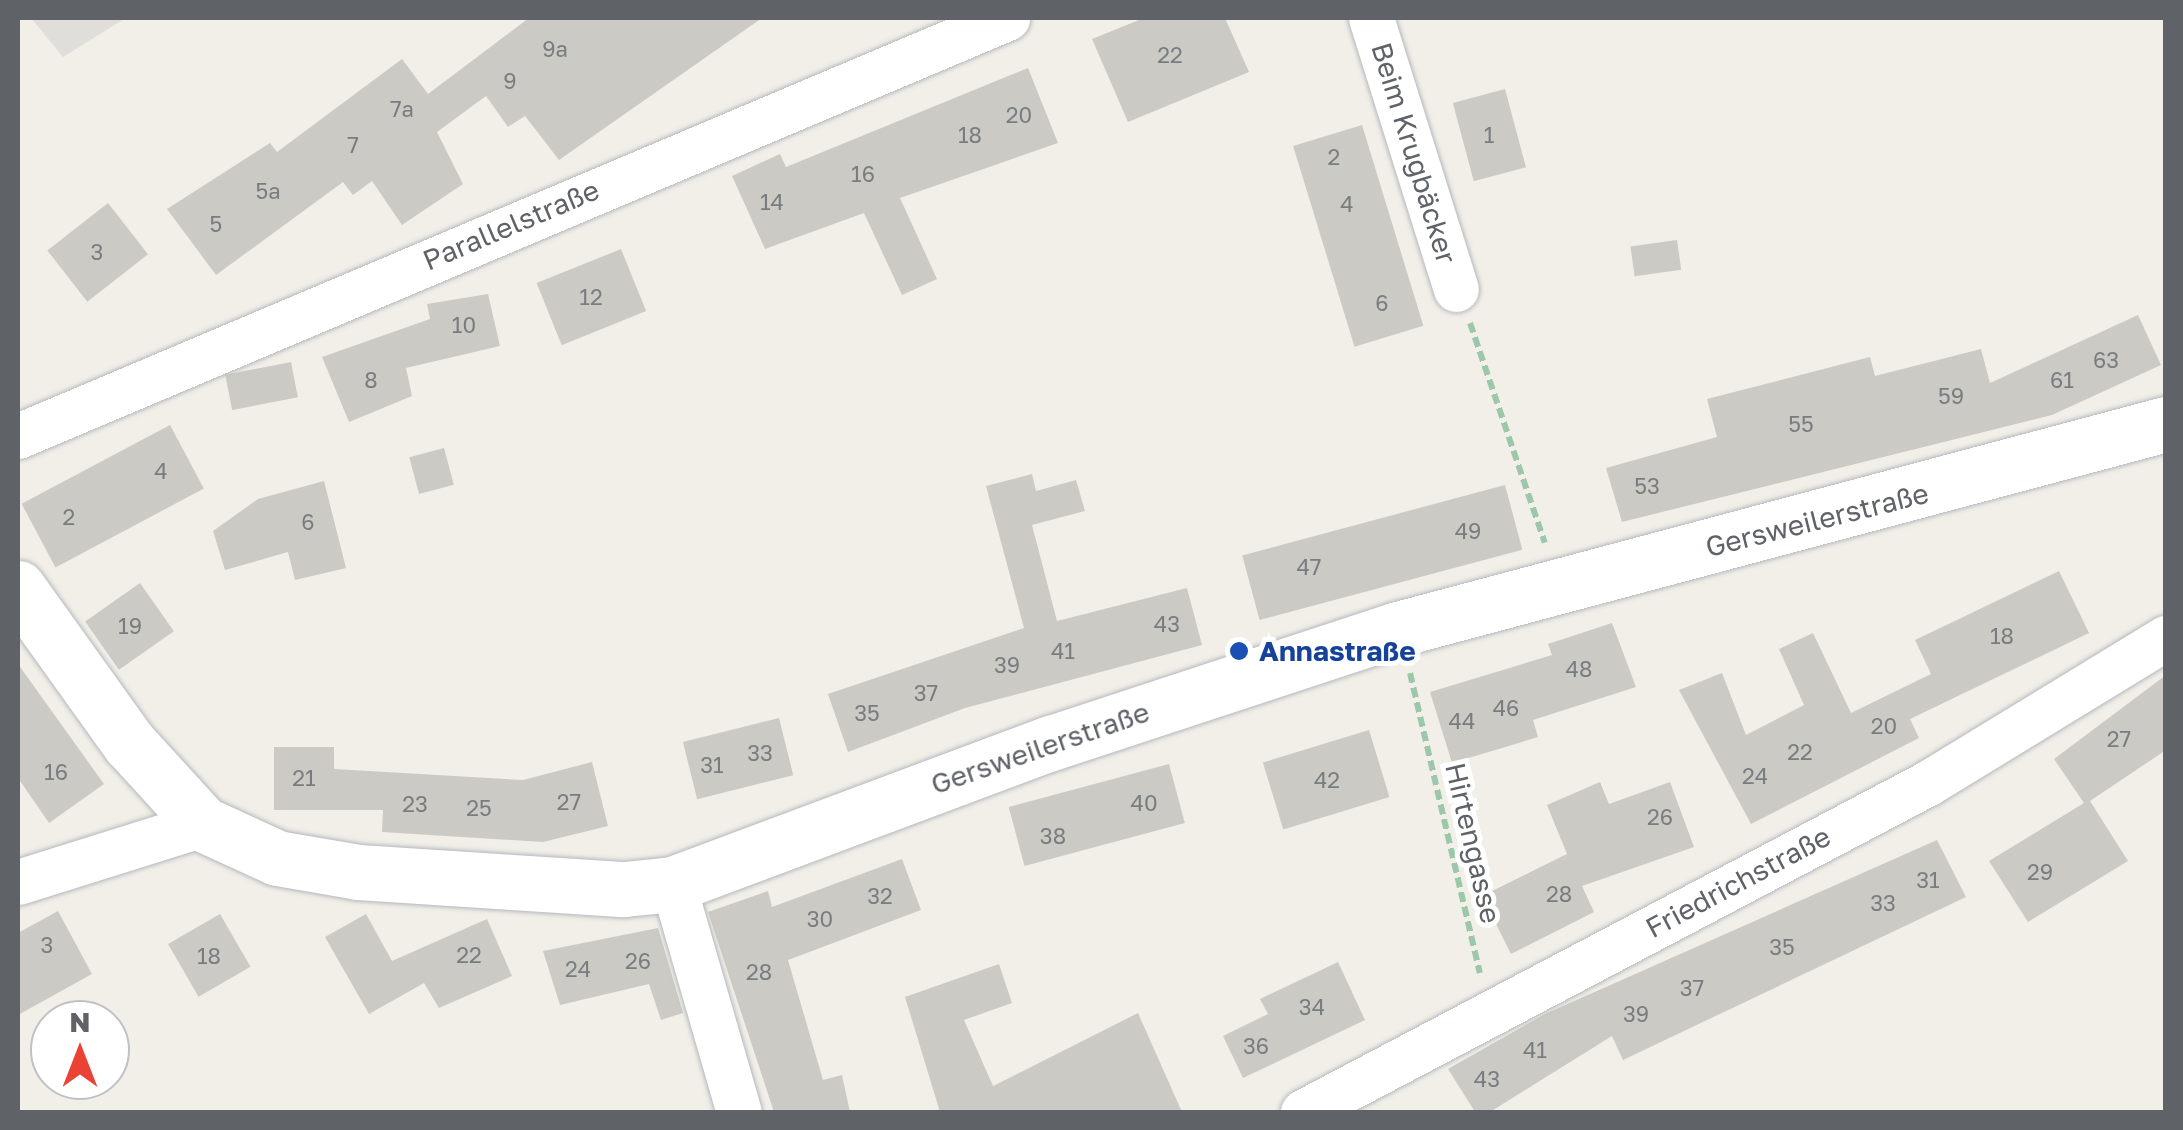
<!DOCTYPE html>
<meta charset="utf-8">
<style>
body{margin:0}
#map{position:relative;width:2183px;height:1130px;overflow:hidden;background:#f1efe8;font-family:"Golos Text",sans-serif}
div>[style]{position:absolute}
[style*='--x']{left:calc(var(--x)*1px);top:calc(var(--y)*1px);width:calc(var(--w)*1px);rotate:calc(var(--a)*1deg)}
.industrial>*{inset:0;background:#e0deda}
.building>*{inset:0;background:#cccac5;transform-origin:0 0}
.path>*{height:6px;margin-top:-3px;transform-origin:0;background:repeating-linear-gradient(90deg,#9cc7a9 0 10px,transparent 0 15px)}
.roads{filter:drop-shadow(0 0 2px #b5b8bc) drop-shadow(0 0 2px #b5b8bc)}
.minor>*{height:45px;margin:-22.5px;padding:0 22.5px;transform-origin:22.5px;border-radius:22.5px;background:#fff}
.tertiary>*{height:55px;margin:-27.5px;padding:0 27.5px;transform-origin:27.5px;border-radius:27.5px;background:#fff}
.dots>*{width:28px;height:28px;translate:-50% -50%;box-sizing:border-box;border:5px solid #fff;border-radius:50%}
span{translate:-50% -50%;white-space:nowrap;text-align:center;line-height:1.15;-webkit-text-stroke:10px #fff;paint-order:stroke}
.number-label{font-size:22px;color:#7a7d7f}
.number-label span{-webkit-text-stroke-width:0}
.street-label{font-size:28px;color:#5f6368}
.transit-label{font-size:28px;color:#164399;font-weight:700}
.left{translate:0 -50%;text-align:left}
.frame{position:absolute;inset:0;border:20px solid #5f6368;pointer-events:none}
.north{position:absolute;left:30px;top:1000px;width:100px;height:100px;box-sizing:border-box;background:#fff;border:2px solid #bfc1c3;border-radius:50%;rotate:0deg;font-size:28px;font-weight:700;line-height:40px;text-align:center;color:#5f6368}
.north::after{content:'';display:block;margin:auto;width:35px;height:45px;background:#ea4335;clip-path:polygon(50% 0,100% 100%,50% 72%,0 100%)}
</style>
<div id="map">
<div class="industrial">
<i style="clip-path:polygon(31px 18px,126px 18px,63px 57px)"></i>
</div>
<div class="building">
<i style="clip-path:polygon(529px 18px,762px 18px,559px 160px,525px 116px,508px 127px,486px 96px,437px 132px,463px 184px,402px 225px,372px 181px,353px 195px,343px 182px,216px 275px,167px 209px,270px 143px,277px 152px,402px 59px,428px 94px)"></i>
<i style="clip-path:polygon(1144px 18px,1225px 18px,1249px 72px,1128px 122px,1092px 39px)"></i>
<i style="clip-path:polygon(1028px 68px,1058px 143px,900px 198px,937px 279px,902px 295px,864px 213px,765px 249px,732px 176px,780px 154px,786px 167px)"></i>
<i style="left:1505px;top:89px;width:81px;height:54px;rotate:75deg"></i>
<i style="left:1362px;top:125px;width:210px;height:72px;rotate:73deg"></i>
<i style="left:108px;top:203px;width:65px;height:77px;rotate:52deg"></i>
<i style="left:1677px;top:240px;width:30px;height:47px;rotate:82deg"></i>
<i style="left:621px;top:249px;width:67px;height:91px;rotate:68deg"></i>
<i style="clip-path:polygon(488px 294px,500px 346px,406px 368px,412px 396px,349px 422px,322px 357px,430px 319px,427px 304px)"></i>
<i style="clip-path:polygon(2138px 315px,2161px 365px,2052px 415px,1622px 522px,1606px 468px,1717px 437px,1707px 399px,1870px 357px,1875px 376px,1981px 349px,1990px 383px)"></i>
<i style="left:291px;top:362px;width:36px;height:67px;rotate:79deg"></i>
<i style="left:170px;top:425px;width:72px;height:168px;rotate:62deg"></i>
<i style="left:444px;top:448px;width:38px;height:36px;rotate:75deg"></i>
<i style="clip-path:polygon(1032px 474px,1036px 491px,1076px 480px,1085px 511px,1032px 525px,1057px 621px,1187px 588px,1202px 645px,965px 708px,848px 752px,828px 694px,1024px 628px,986px 486px)"></i>
<i style="clip-path:polygon(324px 481px,346px 568px,295px 580px,288px 552px,225px 570px,213px 531px,258px 499px)"></i>
<i style="left:1505px;top:485px;width:67px;height:272px;rotate:75deg"></i>
<i style="clip-path:polygon(2059px 571px,2089px 633px,1910px 719px,1919px 738px,1751px 824px,1679px 690px,1722px 673px,1746px 735px,1804px 705px,1779px 649px,1813px 633px,1851px 713px,1931px 674px,1915px 640px)"></i>
<i style="left:140px;top:583px;width:59px;height:67px;rotate:55deg"></i>
<i style="clip-path:polygon(1612px 623px,1636px 687px,1533px 720px,1538px 737px,1452px 763px,1430px 692px,1552px 655px,1548px 644px)"></i>
<i style="clip-path:polygon(18px 664px,104px 784px,49px 823px,18px 778px)"></i>
<i style="clip-path:polygon(2166px 675px,2166px 750px,2090px 801px,2128px 861px,2028px 922px,1989px 861px,2084px 803px,2054px 759px)"></i>
<i style="left:779px;top:718px;width:59px;height:99px;rotate:76deg"></i>
<i style="left:1369px;top:730px;width:70px;height:111px;rotate:73deg"></i>
<i style="clip-path:polygon(274px 747px,334px 747px,334px 769px,523px 780px,592px 762px,608px 826px,543px 842px,382px 832px,383px 810px,274px 810px)"></i>
<i style="left:1169px;top:764px;width:61px;height:166px;rotate:75deg"></i>
<i style="clip-path:polygon(1600px 782px,1609px 804px,1670px 782px,1694px 847px,1582px 886px,1594px 912px,1511px 954px,1482px 896px,1567px 854px,1547px 805px)"></i>
<i style="clip-path:polygon(1937px 840px,1966px 897px,1623px 1060px,1612px 1036px,1490px 1112px,1475px 1112px,1448px 1069px,1545px 1014px)"></i>
<i style="clip-path:polygon(902px 859px,921px 910px,788px 960px,823px 1080px,842px 1075px,850px 1112px,774px 1112px,708px 912px,768px 891px,772px 907px)"></i>
<i style="clip-path:polygon(58px 911px,92px 974px,18px 1015px,18px 933px)"></i>
<i style="left:220px;top:914px;width:61px;height:60px;rotate:60deg"></i>
<i style="clip-path:polygon(366px 914px,392px 961px,487px 919px,512px 976px,439px 1008px,424px 983px,369px 1014px,325px 937px)"></i>
<i style="clip-path:polygon(658px 928px,683px 1013px,661px 1020px,649px 984px,560px 1005px,543px 951px)"></i>
<i style="clip-path:polygon(1338px 962px,1365px 1020px,1243px 1078px,1223px 1036px,1268px 1014px,1260px 999px)"></i>
<i style="clip-path:polygon(999px 964px,1012px 1003px,964px 1020px,993px 1086px,1138px 1013px,1182px 1112px,940px 1112px,905px 997px)"></i>
</div>
<div class="path">
<i style="--x:1470;--y:323;--w:232;--a:71.2"></i>
<i style="--x:1410;--y:673;--w:308;--a:76.9"></i>
</div>
<div class="roads">
<div class="minor">
<i style="--x:1371;--y:18;--w:284;--a:72.6"></i>
<i style="--x:18;--y:436;--w:1074;--a:-22.91"></i>
<i style="--x:18;--y:882;--w:194;--a:-17.4"></i>
<i style="--x:673;--y:884;--w:237;--a:73.9"></i>
<i style="--x:1303;--y:1112;--w:706;--a:-27.76"></i>
<i style="--x:1928;--y:783;--w:279;--a:-31.4"></i>
</div>
<div class="tertiary">
<i style="--x:18;--y:588;--w:191;--a:54.4"></i>
<i style="--x:129;--y:743;--w:110;--a:47.6"></i>
<i style="--x:203;--y:824;--w:81;--a:24.7"></i>
<i style="--x:277;--y:858;--w:82;--a:9.8"></i>
<i style="--x:358;--y:872;--w:267;--a:3.7"></i>
<i style="--x:624;--y:889;--w:49;--a:-5.8"></i>
<i style="--x:673;--y:884;--w:403;--a:-20.5"></i>
<i style="--x:1051;--y:743;--w:365;--a:-18.2"></i>
<i style="--x:1398;--y:629;--w:795;--a:-14.95"></i>
</div>
</div>
<div class="dots">
<i style="left:1239px;top:651px;background:#1a4fb4"></i>
</div>
<div class="number-label">
<span style="left:555px;top:49px">9a</span>
<span style="left:1170px;top:55px">22</span>
<span style="left:510px;top:81px">9</span>
<span style="left:402px;top:109px">7a</span>
<span style="left:1019px;top:115px">20</span>
<span style="left:970px;top:135px">18</span>
<span style="left:1489px;top:135px">1</span>
<span style="left:353px;top:145px">7</span>
<span style="left:1334px;top:157px">2</span>
<span style="left:863px;top:174px">16</span>
<span style="left:268px;top:191px">5a</span>
<span style="left:772px;top:202px">14</span>
<span style="left:1347px;top:204px">4</span>
<span style="left:216px;top:224px">5</span>
<span style="left:97px;top:252px">3</span>
<span style="left:591px;top:297px">12</span>
<span style="left:1382px;top:303px">6</span>
<span style="left:464px;top:325px">10</span>
<span style="left:2106px;top:360px">63</span>
<span style="left:371px;top:380px">8</span>
<span style="left:2062px;top:380px">61</span>
<span style="left:1951px;top:396px">59</span>
<span style="left:1801px;top:424px">55</span>
<span style="left:161px;top:471px">4</span>
<span style="left:1647px;top:486px">53</span>
<span style="left:69px;top:517px">2</span>
<span style="left:308px;top:522px">6</span>
<span style="left:1468px;top:531px">49</span>
<span style="left:1309px;top:567px">47</span>
<span style="left:1167px;top:624px">43</span>
<span style="left:130px;top:626px">19</span>
<span style="left:2002px;top:636px">18</span>
<span style="left:1063px;top:651px">41</span>
<span style="left:1007px;top:665px">39</span>
<span style="left:1579px;top:669px">48</span>
<span style="left:926px;top:693px">37</span>
<span style="left:1506px;top:708px">46</span>
<span style="left:867px;top:713px">35</span>
<span style="left:1462px;top:721px">44</span>
<span style="left:1884px;top:726px">20</span>
<span style="left:2119px;top:739px">27</span>
<span style="left:1800px;top:752px">22</span>
<span style="left:760px;top:753px">33</span>
<span style="left:712px;top:765px">31</span>
<span style="left:56px;top:772px">16</span>
<span style="left:1755px;top:776px">24</span>
<span style="left:304px;top:778px">21</span>
<span style="left:1327px;top:780px">42</span>
<span style="left:569px;top:802px">27</span>
<span style="left:1144px;top:803px">40</span>
<span style="left:415px;top:804px">23</span>
<span style="left:479px;top:808px">25</span>
<span style="left:1660px;top:817px">26</span>
<span style="left:1053px;top:836px">38</span>
<span style="left:2040px;top:872px">29</span>
<span style="left:1928px;top:880px">31</span>
<span style="left:1559px;top:894px">28</span>
<span style="left:880px;top:896px">32</span>
<span style="left:1883px;top:903px">33</span>
<span style="left:820px;top:919px">30</span>
<span style="left:47px;top:945px">3</span>
<span style="left:1782px;top:947px">35</span>
<span style="left:469px;top:955px">22</span>
<span style="left:209px;top:956px">18</span>
<span style="left:638px;top:961px">26</span>
<span style="left:578px;top:969px">24</span>
<span style="left:759px;top:972px">28</span>
<span style="left:1692px;top:988px">37</span>
<span style="left:1312px;top:1007px">34</span>
<span style="left:1636px;top:1014px">39</span>
<span style="left:1256px;top:1046px">36</span>
<span style="left:1535px;top:1050px">41</span>
<span style="left:1487px;top:1079px">43</span>
</div>
<div class="street-label">
<span style="left:1414px;top:153px;rotate:73deg">Beim Krugbäcker</span>
<span style="left:511px;top:225px;rotate:-23deg">Parallelstraße</span>
<span style="left:1817px;top:520px;rotate:-14deg">Gersweilerstraße</span>
<span style="left:1040px;top:748px;rotate:-19deg">Gersweilerstraße</span>
<span style="left:1473px;top:843px;rotate:77deg">Hirtengasse</span>
<span style="left:1738px;top:882px;rotate:-28deg">Friedrichstraße</span>
</div>
<div class="transit-label">
<span class="left" style="left:1259px;top:651px">Annastraße</span>
</div>
<div class="frame"></div>
<div class="north">N</div>
</div>
